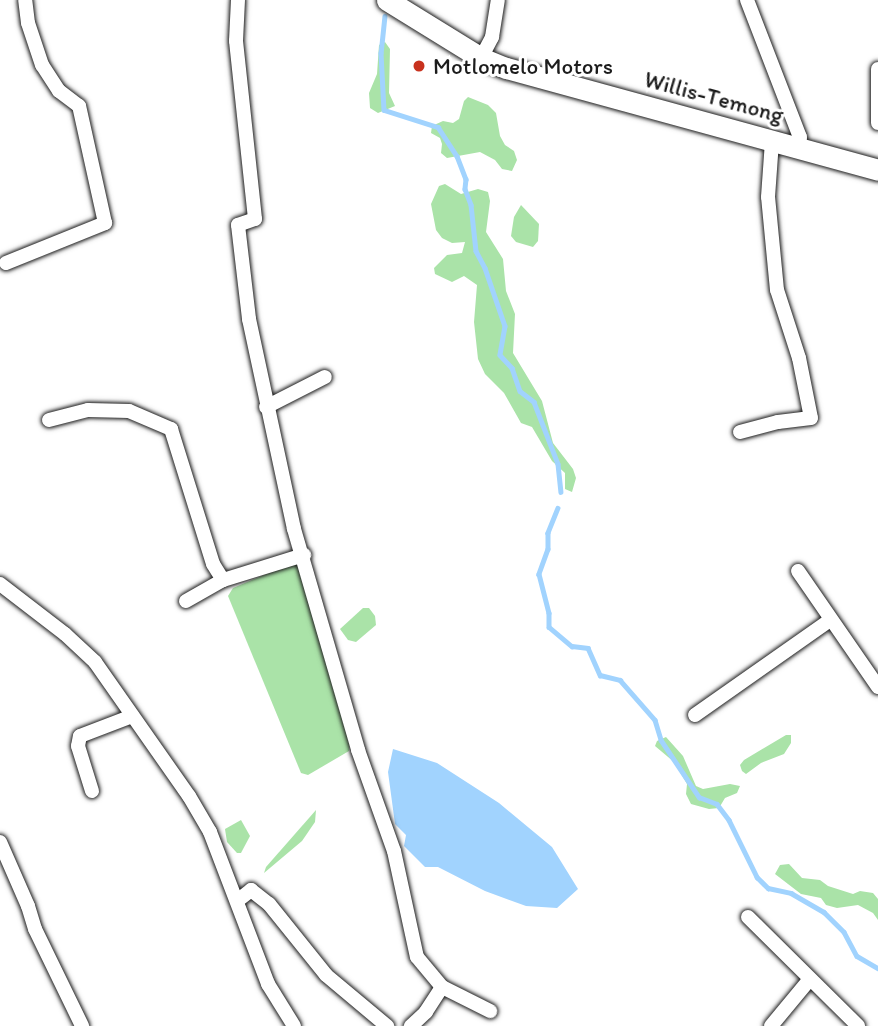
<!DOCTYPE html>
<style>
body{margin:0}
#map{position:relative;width:878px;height:1026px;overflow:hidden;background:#fff;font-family:Itim,sans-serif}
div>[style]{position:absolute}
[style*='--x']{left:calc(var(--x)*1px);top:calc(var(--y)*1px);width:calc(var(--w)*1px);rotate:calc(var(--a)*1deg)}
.green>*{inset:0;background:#aae3a8}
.water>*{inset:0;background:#a1d3fe}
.stream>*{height:4.5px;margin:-2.25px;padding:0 2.25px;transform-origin:2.25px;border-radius:2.25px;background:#a1d3fe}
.roads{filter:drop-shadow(0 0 2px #1c1c1c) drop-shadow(0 0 2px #1c1c1c)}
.street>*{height:14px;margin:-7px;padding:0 7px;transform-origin:7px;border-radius:7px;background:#fff}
.secondary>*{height:21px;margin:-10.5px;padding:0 10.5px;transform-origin:10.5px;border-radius:10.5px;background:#fff}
.dots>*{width:19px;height:19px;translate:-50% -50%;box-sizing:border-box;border:4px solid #fff;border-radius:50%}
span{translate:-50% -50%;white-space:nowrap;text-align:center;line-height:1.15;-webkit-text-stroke:6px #fff;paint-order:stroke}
.poi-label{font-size:23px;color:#1c1c1c}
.left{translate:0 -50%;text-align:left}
.street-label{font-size:23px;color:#1c1c1c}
</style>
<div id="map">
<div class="green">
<i style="clip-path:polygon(385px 42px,390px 49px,389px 93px,395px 106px,378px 113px,370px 108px,369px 93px,377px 74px,379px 45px)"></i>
<i style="clip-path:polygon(468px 97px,488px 105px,496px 113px,500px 136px,505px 145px,514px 151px,517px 160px,512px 171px,502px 169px,495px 160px,480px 152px,447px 158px,441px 153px,442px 144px,440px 138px,431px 133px,432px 126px,443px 121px,453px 123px,459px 119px,464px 101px)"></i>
<i style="clip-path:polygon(445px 184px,461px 194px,478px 189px,488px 192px,490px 201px,486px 232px,503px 259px,506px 291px,515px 314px,513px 353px,542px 401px,553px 443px,573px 469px,576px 478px,572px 492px,565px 489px,565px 473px,552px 461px,532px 427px,521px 423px,504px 393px,485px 374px,478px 359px,474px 322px,477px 285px,464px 276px,452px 282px,435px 274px,434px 268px,447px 255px,462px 253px,465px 242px,452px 243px,442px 238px,436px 230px,431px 204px,439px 186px)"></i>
<i style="clip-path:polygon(521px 205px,539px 224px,538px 241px,533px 247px,516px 242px,511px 236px,514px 217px)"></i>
<i style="clip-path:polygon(297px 561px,350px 742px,349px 751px,308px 775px,301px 773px,228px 596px,233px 588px)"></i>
<i style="clip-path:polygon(363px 608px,369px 608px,375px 616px,376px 625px,356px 642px,348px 640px,340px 629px)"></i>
<i style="clip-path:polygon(786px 735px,791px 735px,791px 743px,784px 754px,761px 763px,746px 774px,742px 771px,740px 765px,744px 760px)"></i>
<i style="clip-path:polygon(666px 737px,683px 756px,696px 786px,703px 789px,730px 784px,740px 786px,737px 793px,725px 798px,719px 808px,709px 809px,691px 804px,686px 794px,687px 784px,674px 762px,655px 746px,657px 741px)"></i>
<i style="clip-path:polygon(316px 810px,315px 822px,302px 841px,264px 873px,266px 867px)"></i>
<i style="clip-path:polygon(241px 820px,250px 836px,241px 853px,237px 853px,227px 842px,225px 829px)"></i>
<i style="clip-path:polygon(789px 864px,802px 878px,820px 880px,828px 886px,853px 894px,860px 891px,873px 893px,878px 899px,878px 920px,873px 913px,858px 905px,837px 908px,826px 905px,821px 898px,801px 894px,775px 874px,780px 865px)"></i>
</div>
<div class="water">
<i style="clip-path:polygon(393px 749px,437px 763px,499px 803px,552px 847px,578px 889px,557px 908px,526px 906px,485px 891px,438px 867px,425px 867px,404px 846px,406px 835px,395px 824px,388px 772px)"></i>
</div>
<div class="stream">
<i style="--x:385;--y:16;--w:37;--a:96"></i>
<i style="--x:381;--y:53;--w:57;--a:87"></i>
<i style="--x:384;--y:110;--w:57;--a:17.5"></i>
<i style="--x:438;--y:127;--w:35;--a:57"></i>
<i style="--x:457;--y:156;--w:25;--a:69"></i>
<i style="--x:466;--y:179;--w:10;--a:96"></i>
<i style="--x:465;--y:189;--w:17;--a:69"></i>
<i style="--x:471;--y:205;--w:46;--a:83.8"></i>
<i style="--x:476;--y:251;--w:19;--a:62"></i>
<i style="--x:485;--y:268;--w:61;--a:71"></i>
<i style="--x:505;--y:326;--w:29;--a:100"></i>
<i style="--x:500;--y:355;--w:18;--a:47"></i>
<i style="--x:512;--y:368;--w:24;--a:71"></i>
<i style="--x:520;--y:391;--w:18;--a:38"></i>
<i style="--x:534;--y:402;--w:66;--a:68.8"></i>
<i style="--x:558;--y:464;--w:28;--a:84"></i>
<i style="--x:558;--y:508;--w:27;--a:112"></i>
<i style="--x:548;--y:533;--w:16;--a:90"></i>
<i style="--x:548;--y:549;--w:27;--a:110"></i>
<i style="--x:539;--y:574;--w:40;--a:75.6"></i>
<i style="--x:549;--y:613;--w:14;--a:90"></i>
<i style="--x:549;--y:627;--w:30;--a:40"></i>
<i style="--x:572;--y:646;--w:16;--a:7"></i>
<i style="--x:588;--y:648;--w:30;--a:66"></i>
<i style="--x:600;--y:675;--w:21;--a:14"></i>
<i style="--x:620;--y:680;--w:53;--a:48.8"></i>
<i style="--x:655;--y:720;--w:21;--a:73"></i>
<i style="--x:661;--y:740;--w:69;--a:56.3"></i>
<i style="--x:699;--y:797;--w:19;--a:21"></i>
<i style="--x:717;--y:804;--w:20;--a:53"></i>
<i style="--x:729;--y:820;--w:64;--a:63.8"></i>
<i style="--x:757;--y:877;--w:16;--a:45"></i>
<i style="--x:768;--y:888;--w:24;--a:12"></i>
<i style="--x:791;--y:893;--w:38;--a:30"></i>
<i style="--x:824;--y:912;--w:28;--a:45"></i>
<i style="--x:844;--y:932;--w:27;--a:62"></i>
<i style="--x:857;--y:956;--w:24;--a:30"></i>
</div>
<div class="roads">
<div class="street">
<i style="--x:238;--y:0;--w:41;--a:92.8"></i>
<i style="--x:236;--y:41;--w:179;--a:83.9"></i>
<i style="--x:255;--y:219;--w:18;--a:161"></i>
<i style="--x:238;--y:225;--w:95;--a:83.3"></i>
<i style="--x:249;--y:319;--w:215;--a:77.9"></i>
<i style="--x:294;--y:529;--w:230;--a:73.8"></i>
<i style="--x:358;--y:750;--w:107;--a:70.4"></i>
<i style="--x:394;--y:851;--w:108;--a:77.8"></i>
<i style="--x:417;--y:957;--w:39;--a:50"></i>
<i style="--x:442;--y:987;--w:30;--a:123"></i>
<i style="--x:426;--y:1012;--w:21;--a:137"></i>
<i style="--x:747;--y:0;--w:147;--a:68.9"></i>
<i style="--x:800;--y:137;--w:11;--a:100"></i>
<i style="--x:481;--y:58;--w:24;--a:-62"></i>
<i style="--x:492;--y:37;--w:37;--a:-81"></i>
<i style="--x:878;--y:69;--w:54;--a:90"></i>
<i style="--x:6;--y:263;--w:107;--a:-22"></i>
<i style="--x:105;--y:223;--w:120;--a:-102.5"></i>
<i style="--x:79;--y:106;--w:25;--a:-143"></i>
<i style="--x:59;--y:91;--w:31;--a:-123"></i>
<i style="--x:42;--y:65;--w:44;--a:-108.4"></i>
<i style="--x:28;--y:23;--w:23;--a:-97"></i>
<i style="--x:266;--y:407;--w:66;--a:-27"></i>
<i style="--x:49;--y:420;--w:40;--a:-14.4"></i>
<i style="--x:88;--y:410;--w:41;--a:1.4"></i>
<i style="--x:129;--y:411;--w:46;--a:23.2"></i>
<i style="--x:171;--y:429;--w:141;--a:72.7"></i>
<i style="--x:213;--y:564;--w:19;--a:58"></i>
<i style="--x:740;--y:432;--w:39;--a:-15"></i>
<i style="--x:778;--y:422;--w:33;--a:-7"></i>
<i style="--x:811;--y:418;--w:61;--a:-101.3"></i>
<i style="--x:799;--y:358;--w:71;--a:-107.9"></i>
<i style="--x:777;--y:290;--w:93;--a:-95.5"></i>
<i style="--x:768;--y:197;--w:56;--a:-85.9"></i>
<i style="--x:798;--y:571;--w:141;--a:55.4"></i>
<i style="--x:0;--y:584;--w:82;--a:37.6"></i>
<i style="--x:65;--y:634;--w:41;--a:43"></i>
<i style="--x:95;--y:662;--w:164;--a:55"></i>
<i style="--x:189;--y:796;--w:42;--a:59.7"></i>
<i style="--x:210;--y:832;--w:163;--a:69.1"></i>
<i style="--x:268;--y:984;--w:49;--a:58.2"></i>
<i style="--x:186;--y:601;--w:43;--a:-29.6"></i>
<i style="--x:223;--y:580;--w:85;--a:-17.2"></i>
<i style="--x:695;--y:715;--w:165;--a:-35.1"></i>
<i style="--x:92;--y:791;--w:47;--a:-107.3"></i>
<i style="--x:78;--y:746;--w:10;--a:-79"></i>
<i style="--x:80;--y:736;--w:56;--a:-21"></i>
<i style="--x:0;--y:842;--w:70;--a:66.4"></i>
<i style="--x:28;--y:906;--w:24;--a:73"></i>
<i style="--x:35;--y:929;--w:108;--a:64.1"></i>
<i style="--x:237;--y:901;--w:18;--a:-38"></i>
<i style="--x:251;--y:890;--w:23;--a:38"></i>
<i style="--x:269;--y:904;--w:91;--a:51.2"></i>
<i style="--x:326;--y:975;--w:80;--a:39.9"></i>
<i style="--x:748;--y:917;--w:155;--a:44.7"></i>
<i style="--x:442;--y:987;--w:54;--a:26.6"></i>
<i style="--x:771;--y:1026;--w:61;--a:-50.3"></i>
</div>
<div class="secondary">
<i style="--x:387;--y:0;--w:110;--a:31.7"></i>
<i style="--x:481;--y:58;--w:27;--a:22"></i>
<i style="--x:506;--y:68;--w:386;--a:15.3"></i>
</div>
</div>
<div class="dots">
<i style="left:419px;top:66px;background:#c8321e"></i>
</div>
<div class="poi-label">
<span class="left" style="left:433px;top:66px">Motlomelo Motors</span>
</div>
<div class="street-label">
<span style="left:714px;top:97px;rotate:15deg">Willis-Temong</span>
</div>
</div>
